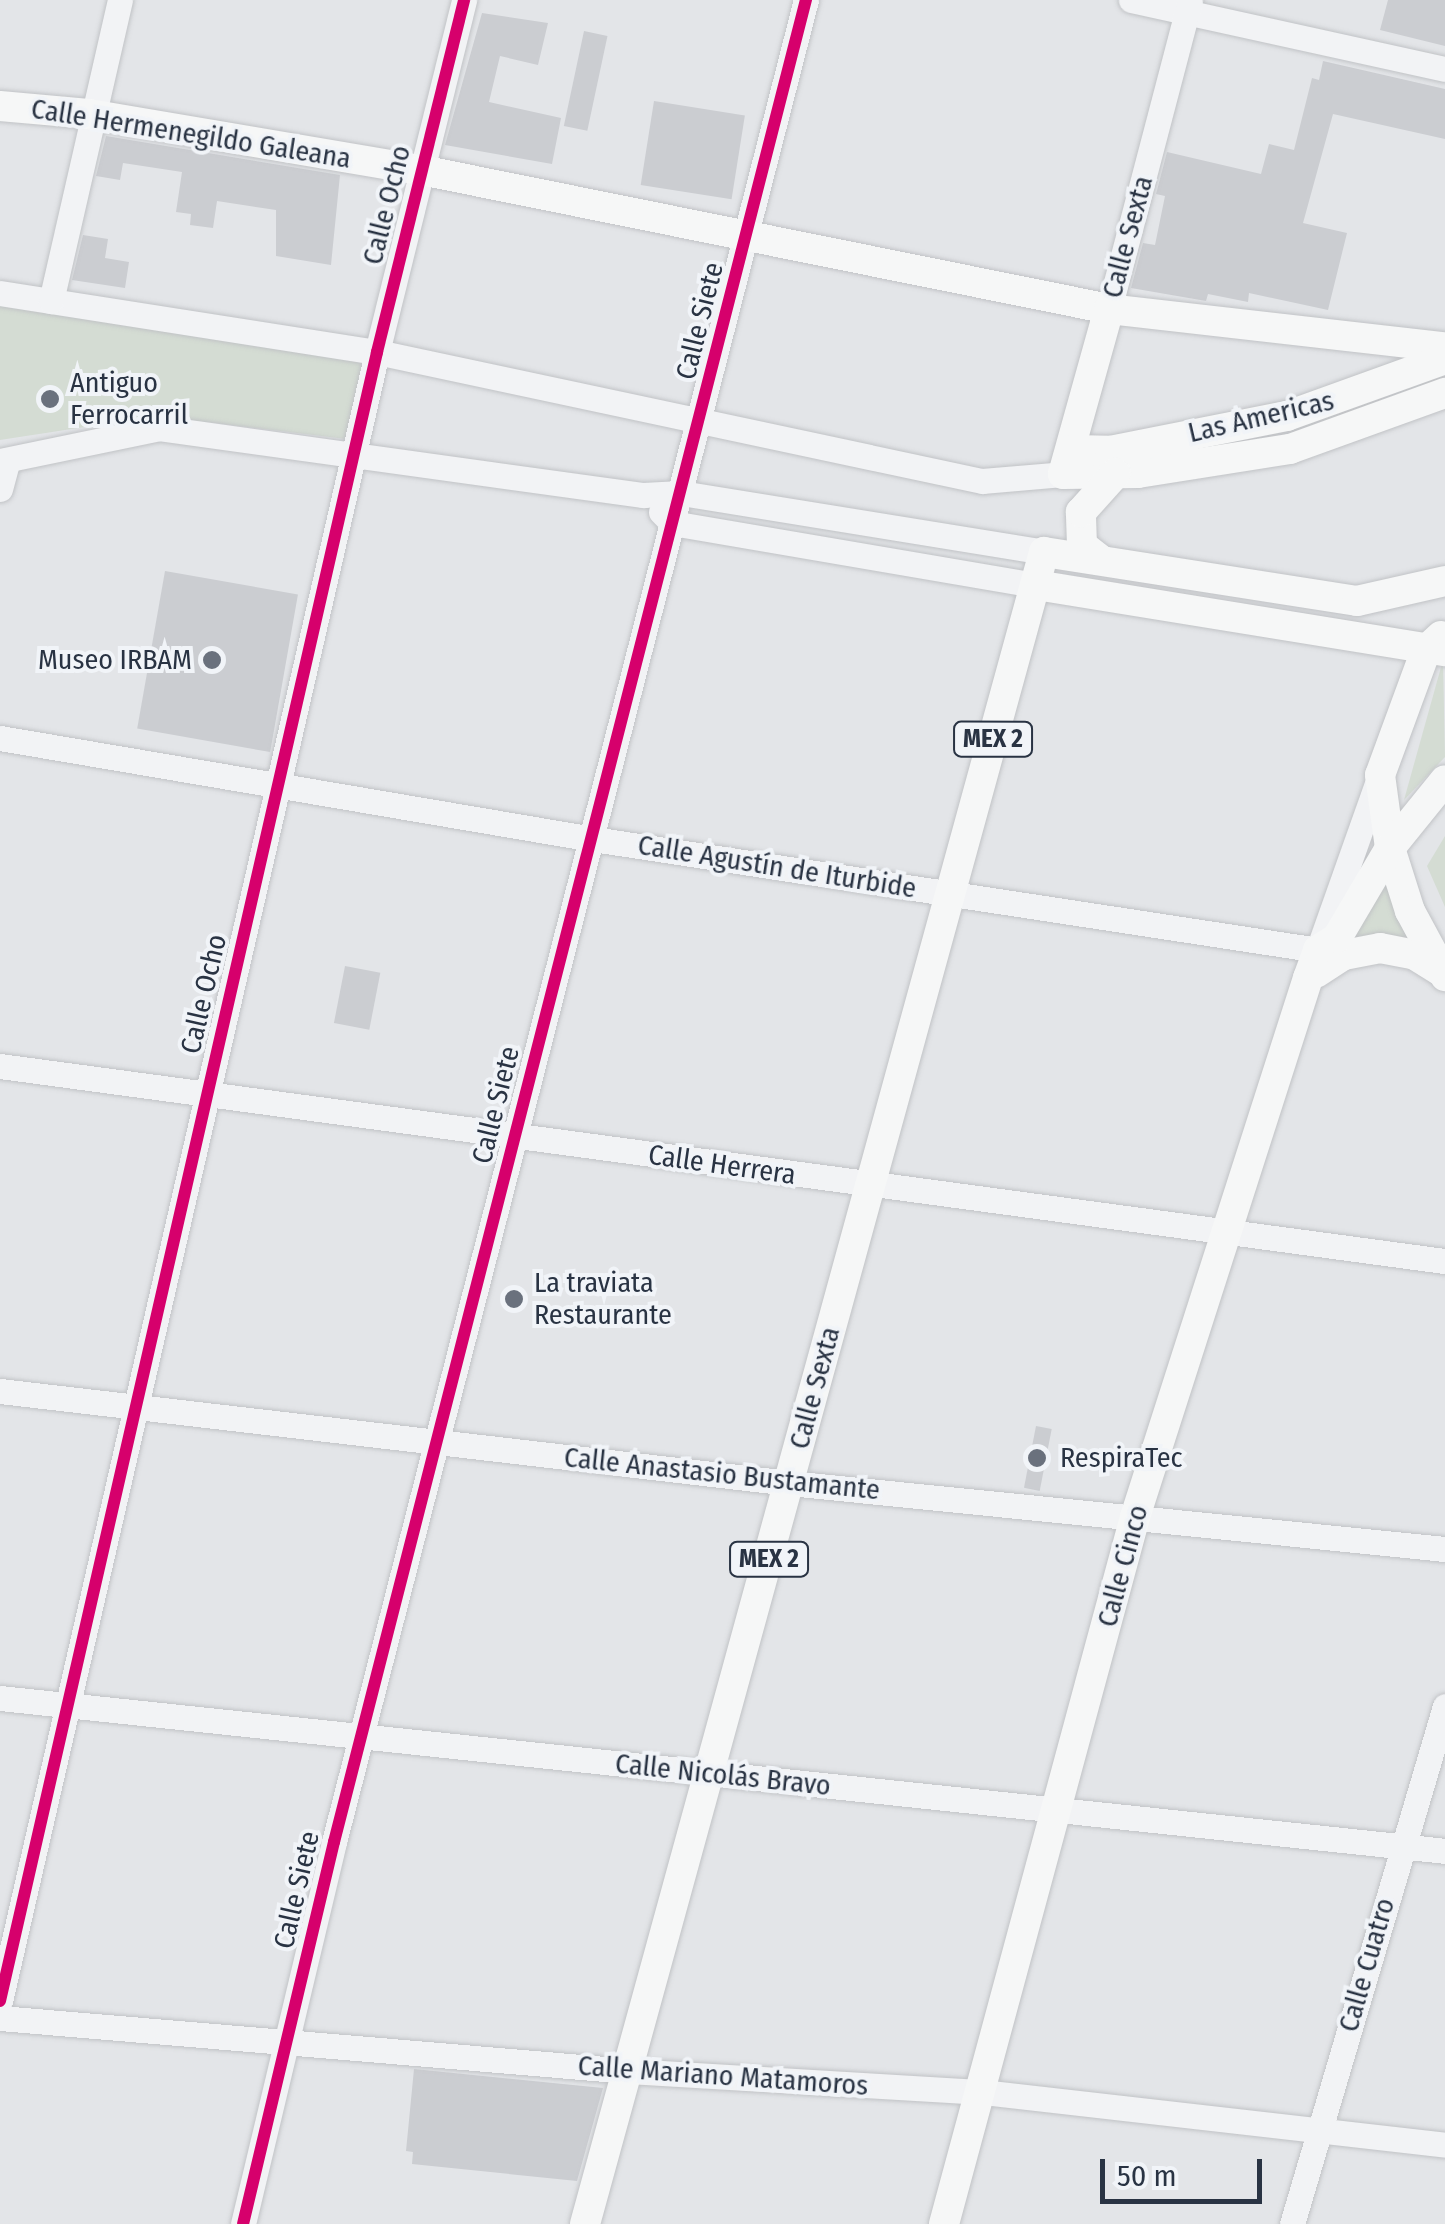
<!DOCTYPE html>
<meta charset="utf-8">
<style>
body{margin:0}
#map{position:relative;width:1445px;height:2224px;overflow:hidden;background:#e3e5e8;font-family:"Fira Sans Condensed",sans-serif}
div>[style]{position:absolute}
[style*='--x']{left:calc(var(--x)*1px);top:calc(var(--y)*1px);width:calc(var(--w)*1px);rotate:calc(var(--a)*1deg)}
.green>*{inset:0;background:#d4dcd3}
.building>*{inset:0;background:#cbcdd1;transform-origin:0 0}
.roads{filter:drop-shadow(0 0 2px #c1c3c6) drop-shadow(0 0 2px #c1c3c6)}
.minor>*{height:25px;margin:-12.5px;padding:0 12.5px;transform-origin:12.5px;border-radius:12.5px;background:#f2f3f5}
.major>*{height:30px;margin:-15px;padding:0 15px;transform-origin:15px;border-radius:15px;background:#f6f7f7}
.cycleway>*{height:12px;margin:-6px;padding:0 6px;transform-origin:6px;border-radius:6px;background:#d6006c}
.dots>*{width:28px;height:28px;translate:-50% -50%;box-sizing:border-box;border:5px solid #f1f4f8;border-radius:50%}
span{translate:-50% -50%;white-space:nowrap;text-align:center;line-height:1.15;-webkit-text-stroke:8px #f1f4f8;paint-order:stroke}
.shield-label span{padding:2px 8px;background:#f1f4f8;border:2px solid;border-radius:8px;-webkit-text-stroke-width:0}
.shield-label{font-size:25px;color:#293343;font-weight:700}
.street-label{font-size:28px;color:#293343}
.poi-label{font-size:28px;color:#293343}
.left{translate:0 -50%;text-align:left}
.right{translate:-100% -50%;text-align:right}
.scale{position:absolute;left:1100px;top:2159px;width:162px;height:45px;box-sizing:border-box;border:5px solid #293343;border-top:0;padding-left:12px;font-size:30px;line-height:35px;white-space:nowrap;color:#293343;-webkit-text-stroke:8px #f1f4f8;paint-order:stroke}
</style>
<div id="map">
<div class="green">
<i style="clip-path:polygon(0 298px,374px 354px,346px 439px,156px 416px,0 440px)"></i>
<i style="clip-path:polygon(1443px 660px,1445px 757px,1404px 800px)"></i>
<i style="clip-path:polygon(1445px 836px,1445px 907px,1427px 866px)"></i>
<i style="clip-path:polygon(1388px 868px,1412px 942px,1345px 939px)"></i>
</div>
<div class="building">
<i style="clip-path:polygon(1388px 0,1445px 0,1445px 46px,1380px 30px)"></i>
<i style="clip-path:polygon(482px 13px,548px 23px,538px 65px,500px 56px,489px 102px,561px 118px,552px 164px,445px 145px)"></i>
<i style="left:584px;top:31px;width:24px;height:97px;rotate:12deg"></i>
<i style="clip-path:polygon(1323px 61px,1445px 89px,1445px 139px,1333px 114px,1303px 223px,1347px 233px,1328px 310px,1249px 293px,1248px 302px,1208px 294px,1206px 301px,1131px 288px,1143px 243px,1155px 245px,1165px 196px,1156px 194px,1167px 152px,1261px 174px,1269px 144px,1294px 150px,1312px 78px,1319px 80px)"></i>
<i style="left:654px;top:101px;width:92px;height:85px;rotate:9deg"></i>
<i style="clip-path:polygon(106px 136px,340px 175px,331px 265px,276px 256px,276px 210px,217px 201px,213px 228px,190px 225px,191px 214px,176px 212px,182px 172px,123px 163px,120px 180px,96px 176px)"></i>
<i style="clip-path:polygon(83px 235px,108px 239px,105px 258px,129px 262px,125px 288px,72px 280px)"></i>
<i style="left:165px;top:571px;width:135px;height:160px;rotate:10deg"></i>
<i style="left:345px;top:966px;width:36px;height:58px;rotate:11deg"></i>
<i style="left:1036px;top:1426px;width:16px;height:63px;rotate:11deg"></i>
<i style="clip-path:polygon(414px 2069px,603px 2088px,577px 2181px,412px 2164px,413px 2152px,406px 2151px)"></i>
</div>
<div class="roads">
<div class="minor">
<i style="--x:1131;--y:0;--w:321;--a:12.4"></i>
<i style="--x:0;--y:293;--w:382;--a:8.9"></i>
<i style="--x:377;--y:352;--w:619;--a:12.04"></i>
<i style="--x:982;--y:481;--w:81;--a:-4.9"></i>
<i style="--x:51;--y:301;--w:309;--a:-77.1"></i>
<i style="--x:1109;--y:309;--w:319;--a:-75.3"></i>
<i style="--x:0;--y:461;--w:162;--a:-11.7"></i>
<i style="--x:159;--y:428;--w:489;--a:7.9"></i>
<i style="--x:643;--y:495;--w:38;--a:-3"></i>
<i style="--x:681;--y:493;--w:368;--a:9.2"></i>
<i style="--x:0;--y:489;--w:28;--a:-75"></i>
<i style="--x:661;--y:512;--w:16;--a:45"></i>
<i style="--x:672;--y:523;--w:369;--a:9.7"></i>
<i style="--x:0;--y:738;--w:602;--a:9.67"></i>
<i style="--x:593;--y:839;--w:733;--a:8.7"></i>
<i style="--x:1318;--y:950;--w:186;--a:-70.5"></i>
<i style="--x:0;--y:1066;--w:1458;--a:7.69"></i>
<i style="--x:0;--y:1391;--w:794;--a:6.65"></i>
<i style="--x:789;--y:1483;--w:659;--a:5.75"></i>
<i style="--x:0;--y:1698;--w:1453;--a:6.04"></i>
<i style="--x:0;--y:2001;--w:1692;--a:-77.12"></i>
<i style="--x:377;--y:352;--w:363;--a:-76.1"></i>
<i style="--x:0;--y:2018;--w:630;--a:4.82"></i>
<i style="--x:628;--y:2071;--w:356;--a:3.4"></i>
<i style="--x:983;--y:2092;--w:465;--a:6.5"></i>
<i style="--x:243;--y:2224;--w:393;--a:-76.6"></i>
<i style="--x:334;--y:1842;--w:1902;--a:-75.63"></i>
<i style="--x:1292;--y:2224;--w:540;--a:-73.54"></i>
</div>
<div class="major">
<i style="--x:0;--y:106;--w:89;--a:5.1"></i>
<i style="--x:89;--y:114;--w:337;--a:9.6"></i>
<i style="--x:421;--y:170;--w:702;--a:11.42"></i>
<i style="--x:1109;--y:309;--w:338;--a:6.5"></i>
<i style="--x:1109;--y:309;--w:171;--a:105.6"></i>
<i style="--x:1063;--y:474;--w:75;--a:-0.8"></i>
<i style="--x:1138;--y:473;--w:154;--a:-9"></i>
<i style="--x:1290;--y:449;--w:165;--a:-19.9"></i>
<i style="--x:1071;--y:450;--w:39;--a:1"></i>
<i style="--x:1110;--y:451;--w:180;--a:-11.2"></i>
<i style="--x:1287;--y:416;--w:168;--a:-19.8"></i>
<i style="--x:1101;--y:560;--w:24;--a:-142"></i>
<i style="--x:1082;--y:545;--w:33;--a:-92"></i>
<i style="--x:1081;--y:512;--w:52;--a:-48.1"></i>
<i style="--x:1036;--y:585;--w:414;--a:9.2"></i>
<i style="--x:1441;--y:636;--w:21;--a:137"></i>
<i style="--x:1426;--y:650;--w:133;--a:110.2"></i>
<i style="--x:1380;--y:775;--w:74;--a:82.2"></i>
<i style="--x:1390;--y:848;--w:66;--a:72.4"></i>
<i style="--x:1410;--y:911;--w:74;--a:61.7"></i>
<i style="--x:1316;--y:973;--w:33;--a:-33"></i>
<i style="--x:1344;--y:955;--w:37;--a:-11"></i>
<i style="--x:1380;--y:948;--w:36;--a:11"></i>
<i style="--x:1415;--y:955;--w:28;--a:32"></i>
<i style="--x:585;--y:2224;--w:1734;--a:-74.65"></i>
<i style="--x:1044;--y:552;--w:317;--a:8.9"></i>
<i style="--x:1357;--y:601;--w:90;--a:-12.8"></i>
<i style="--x:944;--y:2224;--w:732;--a:-74.88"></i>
<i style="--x:1135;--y:1517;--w:566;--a:-72.21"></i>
<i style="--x:1308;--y:978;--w:30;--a:-70"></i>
<i style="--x:1318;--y:950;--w:22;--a:-32"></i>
<i style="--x:1337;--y:938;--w:104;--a:-59.5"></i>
<i style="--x:1390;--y:848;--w:87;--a:-51"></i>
</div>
</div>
<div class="cycleway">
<i style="--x:0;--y:2001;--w:1692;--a:-77.12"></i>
<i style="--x:377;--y:352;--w:363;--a:-76.1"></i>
<i style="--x:243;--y:2224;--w:393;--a:-76.6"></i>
<i style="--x:334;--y:1842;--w:1902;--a:-75.63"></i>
</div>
<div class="dots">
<i style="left:50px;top:399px;background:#6a717d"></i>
<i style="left:212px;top:660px;background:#6a717d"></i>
<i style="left:514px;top:1299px;background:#6a717d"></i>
<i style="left:1037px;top:1458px;background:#6a717d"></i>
</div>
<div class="shield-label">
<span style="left:993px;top:739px">MEX 2</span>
<span style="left:769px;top:1559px">MEX 2</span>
</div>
<div class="street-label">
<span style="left:191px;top:134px;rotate:9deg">Calle Hermenegildo Galeana</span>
<span style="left:387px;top:205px;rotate:-76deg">Calle Ocho</span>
<span style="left:1128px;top:237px;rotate:-75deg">Calle Sexta</span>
<span style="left:700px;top:321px;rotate:-76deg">Calle Siete</span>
<span style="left:1261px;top:417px;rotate:-13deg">Las Americas</span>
<span style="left:777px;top:867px;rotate:9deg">Calle Agustín de Iturbide</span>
<span style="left:204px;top:994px;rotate:-77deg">Calle Ocho</span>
<span style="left:496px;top:1105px;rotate:-76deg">Calle Siete</span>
<span style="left:722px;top:1165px;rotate:8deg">Calle Herrera</span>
<span style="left:815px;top:1388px;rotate:-75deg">Calle Sexta</span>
<span style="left:722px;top:1474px;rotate:6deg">Calle Anastasio Bustamante</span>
<span style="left:1123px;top:1566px;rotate:-75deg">Calle Cinco</span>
<span style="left:723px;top:1775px;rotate:6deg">Calle Nicolás Bravo</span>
<span style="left:297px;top:1890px;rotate:-77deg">Calle Siete</span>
<span style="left:1367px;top:1965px;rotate:-74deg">Calle Cuatro</span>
<span style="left:723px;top:2076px;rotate:4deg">Calle Mariano Matamoros</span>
</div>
<div class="poi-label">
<span class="left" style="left:70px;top:399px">Antiguo<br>Ferrocarril</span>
<span class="right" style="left:192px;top:660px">Museo IRBAM</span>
<span class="left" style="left:534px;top:1299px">La traviata<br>Restaurante</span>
<span class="left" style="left:1060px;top:1458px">RespiraTec</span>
</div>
<div class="scale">50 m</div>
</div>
